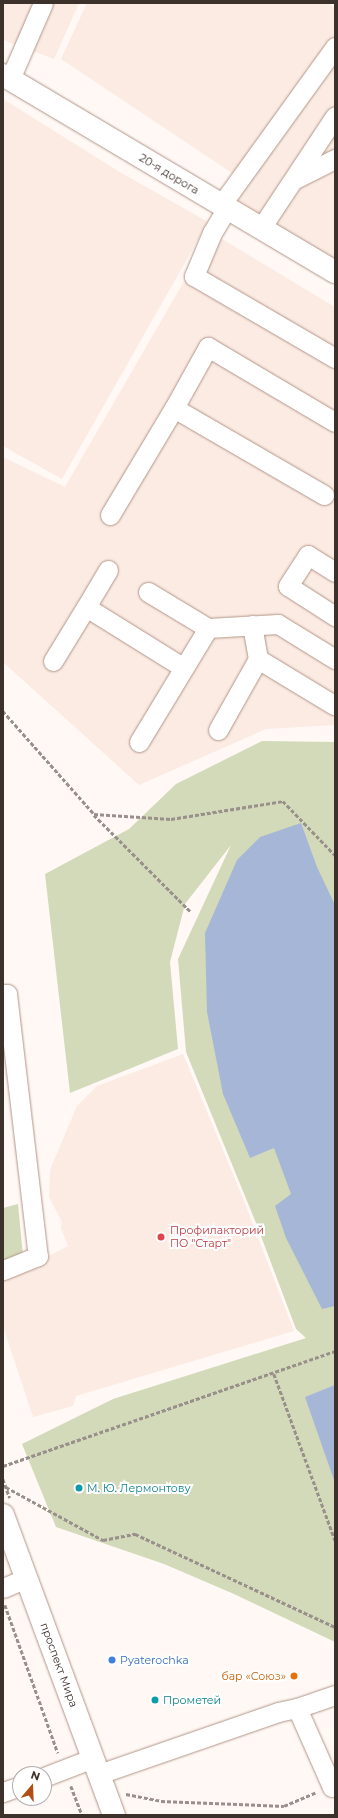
<!DOCTYPE html>
<meta charset="utf-8">
<style>
body{margin:0}
#map{position:relative;width:338px;height:1818px;overflow:hidden;background:#fff8f5;font-family:Montserrat,sans-serif}
div>[style]{position:absolute}
[style*='--x']{left:calc(var(--x)*1px);top:calc(var(--y)*1px);width:calc(var(--w)*1px);rotate:calc(var(--a)*1deg)}
.built>*{inset:0;background:#fbebe3}
.green>*{inset:0;background:#d3dab9}
.water>*{inset:0;background:#a6b6d7}
.path>*{height:2.5px;margin-top:-1.25px;transform-origin:0;background:repeating-linear-gradient(90deg,#998f8b 0 4px,transparent 0 6px)}
.roads{filter:drop-shadow(0 0 1px #b29587) drop-shadow(0 0 1px #b29587)}
.minor>*{height:19px;margin:-9.5px;padding:0 9.5px;transform-origin:9.5px;border-radius:9.5px;background:#fff}
.major>*{height:22px;margin:-11px;padding:0 11px;transform-origin:11px;border-radius:11px;background:#fff}
.dots>*{width:11px;height:11px;translate:-50% -50%;box-sizing:border-box;border:2px solid #fff;border-radius:50%}
span{translate:-50% -50%;white-space:nowrap;text-align:center;line-height:1.15;-webkit-text-stroke:4px #fff;paint-order:stroke}
.street-label{font-size:11px;color:#3d312c}
.health-label{font-size:11px;color:#be3a42}
.left{translate:0 -50%;text-align:left}
.culture-label{font-size:11px;color:#0d838f}
.shop-label{font-size:11px;color:#366cbe}
.food-label{font-size:11px;color:#c56008}
.right{translate:-100% -50%;text-align:right}
.frame{position:absolute;inset:0;border:4px solid #3d312c;pointer-events:none}
.north{position:absolute;left:12px;top:1766px;width:40px;height:40px;box-sizing:border-box;background:#fff;border:1px solid #b1adab;border-radius:50%;rotate:19deg;font-size:11px;font-weight:700;line-height:16px;text-align:center;color:#3d312c}
.north::after{content:'';display:block;margin:auto;width:14px;height:18px;background:#b14e14;clip-path:polygon(50% 0,100% 100%,50% 72%,0 100%)}
</style>
<div id="map">
<div class="built">
<i style="clip-path:polygon(3px 3px,79px 3px,54px 59px,3px 40px)"></i>
<i style="clip-path:polygon(87px 3px,328px 3px,335px 8px,335px 38px,235px 175px,61px 59px)"></i>
<i style="clip-path:polygon(335px 45px,335px 265px,236px 203px)"></i>
<i style="clip-path:polygon(3px 99px,118px 171px,208px 222px,62px 479px,3px 446px)"></i>
<i style="clip-path:polygon(212px 233px,335px 307px,335px 725px,266px 729px,139px 785px,3px 662px,3px 457px,65px 487px)"></i>
<i style="clip-path:polygon(183px 1054px,242px 1196px,294px 1331px,76px 1396px,73px 1406px,33px 1417px,3px 1326px,3px 1280px,68px 1246px,61px 1228px,62px 1222px,49px 1197px,50px 1170px,77px 1106px,97px 1086px)"></i>
</div>
<div class="green">
<i style="clip-path:polygon(262px 741px,335px 742px,335px 1642px,234px 1594px,164px 1564px,56px 1527px,22px 1444px,113px 1399px,306px 1338px,296px 1329px,256px 1223px,186px 1052px,178px 959px,231px 845px,185px 904px,170px 962px,178px 1049px,70px 1093px,45px 874px,129px 829px,176px 784px)"></i>
<i style="clip-path:polygon(18px 1204px,23px 1256px,3px 1261px,3px 1208px)"></i>
</div>
<div class="water">
<i style="clip-path:polygon(301px 823px,317px 867px,335px 905px,335px 1306px,322px 1309px,286px 1238px,275px 1206px,291px 1194px,274px 1148px,250px 1158px,223px 1094px,207px 1012px,205px 933px,237px 860px,260px 837px)"></i>
<i style="clip-path:polygon(335px 1385px,335px 1483px,305px 1397px)"></i>
</div>
<div class="path">
<i style="--x:3;--y:711;--w:137;--a:48.5"></i>
<i style="--x:94;--y:814;--w:77;--a:3.7"></i>
<i style="--x:171;--y:819;--w:113;--a:-9.1"></i>
<i style="--x:283;--y:801;--w:75;--a:46.1"></i>
<i style="--x:94;--y:815;--w:137;--a:45"></i>
<i style="--x:274;--y:1374;--w:177;--a:69.8"></i>
<i style="--x:3;--y:1466;--w:351;--a:-19.1"></i>
<i style="--x:3;--y:1479;--w:20;--a:70"></i>
<i style="--x:6;--y:1487;--w:111;--a:28.7"></i>
<i style="--x:103;--y:1540;--w:33;--a:-11"></i>
<i style="--x:135;--y:1534;--w:221;--a:24.9"></i>
<i style="--x:5;--y:1605;--w:157;--a:70.3"></i>
<i style="--x:71;--y:1786;--w:31;--a:69"></i>
<i style="--x:126;--y:1794;--w:36;--a:11"></i>
<i style="--x:161;--y:1801;--w:123;--a:2.3"></i>
<i style="--x:284;--y:1806;--w:34;--a:-23"></i>
</div>
<div class="roads">
<div class="minor">
<i style="--x:10;--y:79;--w:83;--a:-66.5"></i>
<i style="--x:295;--y:179;--w:45;--a:-26.6"></i>
<i style="--x:221;--y:205;--w:195;--a:-54.2"></i>
<i style="--x:227;--y:208;--w:29;--a:121"></i>
<i style="--x:212;--y:233;--w:47;--a:112.7"></i>
<i style="--x:194;--y:276;--w:163;--a:30.2"></i>
<i style="--x:261;--y:228;--w:134;--a:-56.5"></i>
<i style="--x:324;--y:495;--w:173;--a:-149.9"></i>
<i style="--x:174;--y:408;--w:70;--a:-60.9"></i>
<i style="--x:208;--y:347;--w:147;--a:30.6"></i>
<i style="--x:110;--y:515;--w:125;--a:-59.1"></i>
<i style="--x:335;--y:572;--w:32;--a:-148"></i>
<i style="--x:308;--y:555;--w:37;--a:123"></i>
<i style="--x:288;--y:586;--w:56;--a:32.6"></i>
<i style="--x:148;--y:592;--w:70;--a:31"></i>
<i style="--x:86;--y:607;--w:43;--a:-59.3"></i>
<i style="--x:252;--y:625;--w:35;--a:80"></i>
<i style="--x:258;--y:659;--w:89;--a:31.2"></i>
<i style="--x:53;--y:661;--w:63;--a:-58.6"></i>
<i style="--x:86;--y:607;--w:115;--a:31.9"></i>
<i style="--x:218;--y:730;--w:81;--a:-60.6"></i>
<i style="--x:139;--y:742;--w:133;--a:-58.8"></i>
<i style="--x:208;--y:628;--w:70;--a:-3.3"></i>
<i style="--x:278;--y:624;--w:67;--a:31.6"></i>
<i style="--x:3;--y:994;--w:4;--a:0"></i>
<i style="--x:7;--y:994;--w:264;--a:83.3"></i>
<i style="--x:38;--y:1256;--w:38;--a:158"></i>
<i style="--x:3;--y:1588;--w:26;--a:-23"></i>
<i style="--x:297;--y:1708;--w:40;--a:-18.9"></i>
<i style="--x:99;--y:1774;--w:189;--a:-19.1"></i>
<i style="--x:278;--y:1712;--w:19;--a:-12"></i>
<i style="--x:297;--y:1708;--w:86;--a:66.1"></i>
<i style="--x:332;--y:1787;--w:3;--a:-18"></i>
<i style="--x:44;--y:1777;--w:53;--a:-21.2"></i>
<i style="--x:3;--y:1792;--w:18;--a:-19"></i>
</div>
<div class="major">
<i style="--x:3;--y:75;--w:386;--a:30.7"></i>
<i style="--x:3;--y:1515;--w:320;--a:69.7"></i>
</div>
</div>
<div class="dots">
<i style="left:161px;top:1237px;background:#e0444e"></i>
<i style="left:79px;top:1488px;background:#0f9aa8"></i>
<i style="left:112px;top:1660px;background:#3f7fe0"></i>
<i style="left:294px;top:1676px;background:#e8710a"></i>
<i style="left:155px;top:1700px;background:#0f9aa8"></i>
</div>
<div class="street-label">
<span style="left:169px;top:174px;rotate:31deg">20-я дорога</span>
<span style="left:59px;top:1665px;rotate:70deg">проспект Мира</span>
</div>
<div class="health-label">
<span class="left" style="left:170px;top:1237px">Профилакторий<br>ПО "Старт"</span>
</div>
<div class="culture-label">
<span class="left" style="left:87px;top:1488px">М. Ю. Лермонтову</span>
<span class="left" style="left:163px;top:1700px">Прометей</span>
</div>
<div class="shop-label">
<span class="left" style="left:120px;top:1660px">Pyaterochka</span>
</div>
<div class="food-label">
<span class="right" style="left:286px;top:1676px">бар «Союз»</span>
</div>
<div class="frame"></div>
<div class="north">N</div>
</div>
